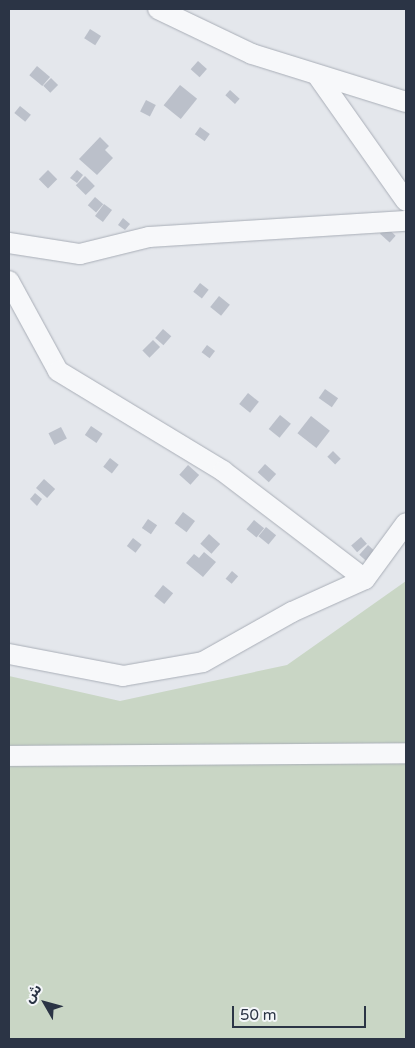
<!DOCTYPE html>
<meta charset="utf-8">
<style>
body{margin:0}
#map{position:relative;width:415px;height:1048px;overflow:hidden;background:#e4e7ec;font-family:"Varela Round","Noto Sans Arabic",sans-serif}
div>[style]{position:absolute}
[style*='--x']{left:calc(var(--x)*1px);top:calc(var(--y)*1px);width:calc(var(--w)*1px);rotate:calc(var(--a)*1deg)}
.green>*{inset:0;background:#c9d6c5;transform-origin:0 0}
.building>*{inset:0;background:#bbc0ca;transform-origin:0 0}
.roads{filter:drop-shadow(0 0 1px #a9aeb7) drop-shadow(0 0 1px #a9aeb7)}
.street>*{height:20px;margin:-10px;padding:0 10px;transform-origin:10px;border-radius:10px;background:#f7f8fa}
span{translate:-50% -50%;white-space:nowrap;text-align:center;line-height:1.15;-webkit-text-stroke:5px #f4f6f9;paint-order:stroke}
.frame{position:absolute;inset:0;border:10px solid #2b3445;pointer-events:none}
.north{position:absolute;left:20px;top:978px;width:50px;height:50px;-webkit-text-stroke:4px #f4f6f9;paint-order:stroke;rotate:308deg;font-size:14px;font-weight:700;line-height:20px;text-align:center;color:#2b3445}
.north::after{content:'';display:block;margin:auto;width:18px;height:22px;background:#2b3445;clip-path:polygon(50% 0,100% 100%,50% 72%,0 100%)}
.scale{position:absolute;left:232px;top:1006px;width:134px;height:22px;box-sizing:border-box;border:2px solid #2b3445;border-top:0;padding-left:6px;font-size:15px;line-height:18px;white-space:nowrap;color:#2b3445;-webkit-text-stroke:4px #f4f6f9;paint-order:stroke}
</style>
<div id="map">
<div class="green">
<i style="clip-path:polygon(406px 581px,406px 743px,9px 746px,9px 676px,120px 701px,287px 665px)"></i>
<i style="left:406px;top:762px;width:277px;height:397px;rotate:90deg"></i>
</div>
<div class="building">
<i style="left:90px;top:29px;width:13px;height:11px;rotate:32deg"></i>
<i style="left:198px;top:61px;width:12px;height:11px;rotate:42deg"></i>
<i style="left:37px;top:66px;width:17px;height:12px;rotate:40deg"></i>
<i style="left:51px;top:78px;width:10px;height:11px;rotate:45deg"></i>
<i style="left:180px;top:85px;width:22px;height:26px;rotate:39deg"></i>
<i style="left:230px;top:90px;width:13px;height:7px;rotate:42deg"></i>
<i style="left:146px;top:100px;width:11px;height:13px;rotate:27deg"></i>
<i style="left:20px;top:106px;width:14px;height:9px;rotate:39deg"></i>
<i style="left:200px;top:127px;width:12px;height:9px;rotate:35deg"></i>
<i style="clip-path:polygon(100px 137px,109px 146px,105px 150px,113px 158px,97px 175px,79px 159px)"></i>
<i style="left:48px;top:170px;width:13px;height:13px;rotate:45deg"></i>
<i style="clip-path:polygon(77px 170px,83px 175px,77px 183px,70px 178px)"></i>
<i style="left:85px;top:176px;width:14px;height:13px;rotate:45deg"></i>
<i style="left:95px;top:197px;width:11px;height:11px;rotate:41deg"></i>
<i style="left:104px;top:204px;width:10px;height:15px;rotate:37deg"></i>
<i style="clip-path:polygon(123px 218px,130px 224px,125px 230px,118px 225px)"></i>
<i style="left:386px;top:227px;width:13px;height:9px;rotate:42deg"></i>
<i style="left:200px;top:283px;width:11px;height:11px;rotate:38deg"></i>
<i style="left:219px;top:296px;width:14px;height:14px;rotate:39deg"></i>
<i style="left:163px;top:329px;width:11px;height:12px;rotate:41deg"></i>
<i style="left:153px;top:340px;width:10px;height:15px;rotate:45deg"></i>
<i style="left:207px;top:345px;width:10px;height:9px;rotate:37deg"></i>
<i style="left:325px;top:389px;width:16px;height:11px;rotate:35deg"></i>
<i style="left:248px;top:393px;width:14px;height:14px;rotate:39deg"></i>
<i style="left:280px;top:415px;width:14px;height:18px;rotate:39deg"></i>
<i style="left:311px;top:416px;width:24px;height:22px;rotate:38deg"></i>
<i style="left:91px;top:426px;width:14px;height:11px;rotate:34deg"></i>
<i style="left:61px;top:427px;width:13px;height:14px;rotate:63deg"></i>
<i style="left:333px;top:451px;width:11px;height:8px;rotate:45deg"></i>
<i style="left:110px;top:458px;width:11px;height:11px;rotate:38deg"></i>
<i style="left:265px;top:464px;width:15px;height:11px;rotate:42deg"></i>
<i style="left:188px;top:465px;width:15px;height:13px;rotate:42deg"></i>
<i style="left:44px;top:479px;width:15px;height:12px;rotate:42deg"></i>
<i style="clip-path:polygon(35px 493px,42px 499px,37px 506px,30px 499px)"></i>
<i style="left:183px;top:512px;width:15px;height:14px;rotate:37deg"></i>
<i style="left:148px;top:519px;width:11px;height:11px;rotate:34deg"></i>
<i style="left:254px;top:520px;width:13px;height:12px;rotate:39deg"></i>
<i style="left:266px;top:527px;width:13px;height:12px;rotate:39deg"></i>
<i style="left:209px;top:534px;width:15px;height:13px;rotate:42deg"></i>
<i style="left:361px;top:537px;width:9px;height:13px;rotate:49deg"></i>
<i style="left:133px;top:538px;width:11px;height:10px;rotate:38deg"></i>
<i style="left:368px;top:545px;width:12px;height:13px;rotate:42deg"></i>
<i style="clip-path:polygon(204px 552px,216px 562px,203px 577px,186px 563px,194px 554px,199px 558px)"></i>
<i style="left:232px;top:571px;width:8px;height:10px;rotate:40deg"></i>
<i style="left:163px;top:585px;width:13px;height:14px;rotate:39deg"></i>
</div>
<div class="roads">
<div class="street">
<i style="--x:158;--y:9;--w:104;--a:25.6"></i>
<i style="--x:252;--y:54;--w:161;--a:17.3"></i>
<i style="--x:317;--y:75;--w:154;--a:54.8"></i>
<i style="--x:9;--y:243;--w:72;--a:8.8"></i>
<i style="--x:80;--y:254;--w:71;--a:-13.8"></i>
<i style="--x:149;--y:237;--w:257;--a:-3.6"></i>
<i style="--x:9;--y:281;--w:102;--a:61.4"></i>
<i style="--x:58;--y:371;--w:193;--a:31.2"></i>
<i style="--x:223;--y:471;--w:178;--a:37.3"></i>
<i style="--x:9;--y:654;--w:116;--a:10.9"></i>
<i style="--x:123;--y:676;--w:81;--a:-9.9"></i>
<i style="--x:203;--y:662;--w:102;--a:-29.3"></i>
<i style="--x:292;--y:612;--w:80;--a:-24.3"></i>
<i style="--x:365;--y:579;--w:69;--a:-53.8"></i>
<i style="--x:9;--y:756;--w:397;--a:-0.4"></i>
</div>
</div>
<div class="frame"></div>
<div class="north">ش</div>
<div class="scale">50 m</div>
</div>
